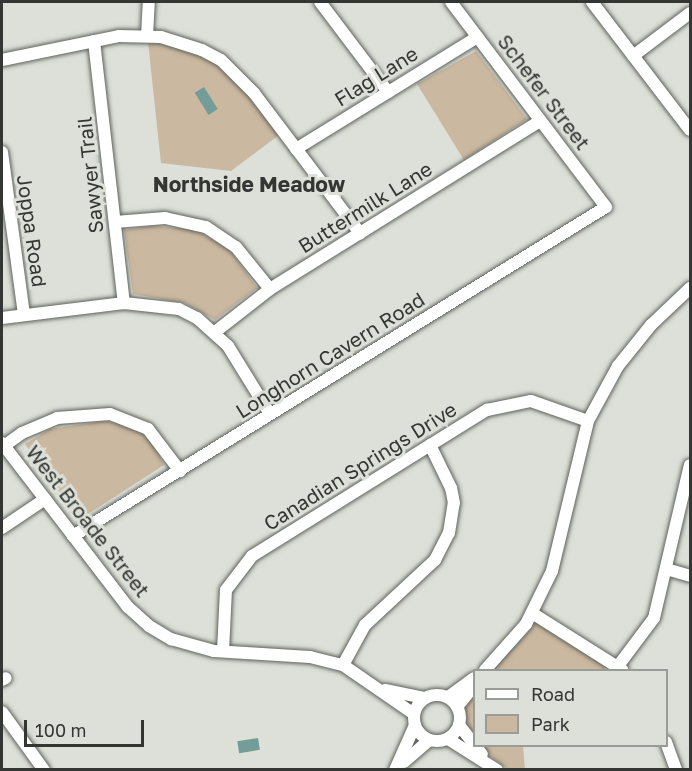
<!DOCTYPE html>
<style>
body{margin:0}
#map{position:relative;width:692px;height:771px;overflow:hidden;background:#dce0d8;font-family:"Golos Text",sans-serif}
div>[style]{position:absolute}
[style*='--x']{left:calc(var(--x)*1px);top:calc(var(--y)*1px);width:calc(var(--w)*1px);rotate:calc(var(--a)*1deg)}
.green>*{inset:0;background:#cbb8a0}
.water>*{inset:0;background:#749d99;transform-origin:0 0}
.roads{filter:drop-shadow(0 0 2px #5f625c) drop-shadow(0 0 2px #5f625c)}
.minor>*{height:12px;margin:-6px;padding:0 6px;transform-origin:6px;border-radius:6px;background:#fff}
.minor>.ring{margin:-6px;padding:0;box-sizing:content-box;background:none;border:12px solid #fff;border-radius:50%}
span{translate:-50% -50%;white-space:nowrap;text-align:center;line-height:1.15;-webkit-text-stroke:6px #dce0d8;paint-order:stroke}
.street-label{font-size:20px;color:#343633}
.neighbourhood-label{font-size:21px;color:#343633;font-weight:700}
.frame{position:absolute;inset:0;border:3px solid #343633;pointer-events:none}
.legend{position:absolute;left:473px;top:669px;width:195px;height:78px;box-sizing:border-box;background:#dce0d8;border:2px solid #999c96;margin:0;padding:8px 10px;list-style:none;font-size:18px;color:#343633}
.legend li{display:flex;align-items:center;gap:12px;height:30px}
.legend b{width:30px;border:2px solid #999c96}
.scale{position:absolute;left:24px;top:720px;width:120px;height:27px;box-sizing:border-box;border:3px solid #343633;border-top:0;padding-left:8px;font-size:18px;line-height:21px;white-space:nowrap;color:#343633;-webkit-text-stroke:4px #dce0d8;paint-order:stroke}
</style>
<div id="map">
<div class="green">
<i style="clip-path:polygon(148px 42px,179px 47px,218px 65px,244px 88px,279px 135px,231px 171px,161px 163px)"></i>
<i style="clip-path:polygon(476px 51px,527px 119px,464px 160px,417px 84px)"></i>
<i style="clip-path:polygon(151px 226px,194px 229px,229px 249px,257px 288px,215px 320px,185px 303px,133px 294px,124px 230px)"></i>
<i style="clip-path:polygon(105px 421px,127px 425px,141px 432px,153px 444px,164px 465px,88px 514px,75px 514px,25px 444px,50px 429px)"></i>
<i style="clip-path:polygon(536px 623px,539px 623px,609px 667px,601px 670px,493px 670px)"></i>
<i style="clip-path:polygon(474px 690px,474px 742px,463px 726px,465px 702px)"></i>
<i style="clip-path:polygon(478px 746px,523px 746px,525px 769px,507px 769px)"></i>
</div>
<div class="water">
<i style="left:204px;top:87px;width:26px;height:11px;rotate:58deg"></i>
<i style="left:258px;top:738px;width:12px;height:21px;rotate:81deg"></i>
</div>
<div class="roads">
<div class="minor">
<i style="--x:320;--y:2;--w:113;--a:52.9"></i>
<i style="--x:592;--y:2;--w:161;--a:52.6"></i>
<i style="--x:147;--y:36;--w:34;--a:-87"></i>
<i style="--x:94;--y:41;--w:264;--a:83.5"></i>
<i style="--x:633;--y:56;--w:71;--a:-37"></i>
<i style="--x:2;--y:60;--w:119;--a:-11.6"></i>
<i style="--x:119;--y:36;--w:42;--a:1.4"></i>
<i style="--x:161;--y:37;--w:43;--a:17.6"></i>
<i style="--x:202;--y:50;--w:21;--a:28"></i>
<i style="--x:221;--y:60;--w:47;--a:45"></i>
<i style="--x:254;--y:93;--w:176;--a:52.9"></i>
<i style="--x:296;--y:149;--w:213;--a:-31.7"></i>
<i style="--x:2;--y:152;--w:164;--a:82.3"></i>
<i style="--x:115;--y:222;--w:50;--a:-4.6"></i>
<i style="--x:165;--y:218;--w:42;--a:12.4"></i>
<i style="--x:206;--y:227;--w:36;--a:34"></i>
<i style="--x:236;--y:247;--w:54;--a:51"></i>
<i style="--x:2;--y:318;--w:123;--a:-7"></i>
<i style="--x:124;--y:303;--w:55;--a:6.2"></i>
<i style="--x:179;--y:309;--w:20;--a:27"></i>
<i style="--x:197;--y:318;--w:42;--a:42.1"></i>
<i style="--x:228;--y:346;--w:80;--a:58.3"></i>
<i style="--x:215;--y:332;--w:70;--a:-38"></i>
<i style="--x:270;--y:289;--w:318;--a:-31.9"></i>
<i style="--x:2;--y:443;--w:207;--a:52.5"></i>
<i style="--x:128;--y:607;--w:28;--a:42"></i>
<i style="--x:149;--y:626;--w:26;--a:31"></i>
<i style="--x:171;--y:639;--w:45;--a:15.6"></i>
<i style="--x:214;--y:651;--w:96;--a:3.6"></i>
<i style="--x:310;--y:657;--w:34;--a:14"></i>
<i style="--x:343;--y:665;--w:86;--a:34.6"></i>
<i style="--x:4;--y:446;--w:22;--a:-36"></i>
<i style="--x:22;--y:433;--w:38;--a:-23"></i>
<i style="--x:57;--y:418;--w:53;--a:-4.3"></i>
<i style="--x:110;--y:414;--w:41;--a:21.5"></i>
<i style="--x:148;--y:429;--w:53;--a:52.7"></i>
<i style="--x:2;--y:528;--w:52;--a:-34"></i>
<i style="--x:73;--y:536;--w:626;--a:-31.69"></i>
<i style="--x:606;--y:207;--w:257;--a:-127.1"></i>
<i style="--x:666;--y:569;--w:25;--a:16"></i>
<i style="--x:532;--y:613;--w:107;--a:32.3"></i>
<i style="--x:223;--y:651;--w:61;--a:-87.2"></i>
<i style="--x:226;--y:590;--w:43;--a:-52.6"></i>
<i style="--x:252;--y:556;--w:277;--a:-31.9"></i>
<i style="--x:487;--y:410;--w:45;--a:-11.6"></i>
<i style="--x:531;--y:401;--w:60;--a:19.3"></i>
<i style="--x:343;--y:665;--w:46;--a:-61.2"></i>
<i style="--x:365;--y:625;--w:96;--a:-42.9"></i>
<i style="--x:435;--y:560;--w:30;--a:-63"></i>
<i style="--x:449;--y:533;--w:30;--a:-81"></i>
<i style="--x:454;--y:503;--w:15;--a:-101"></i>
<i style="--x:451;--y:488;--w:48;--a:-116"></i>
<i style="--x:618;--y:666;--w:60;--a:-53.1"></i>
<i style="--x:654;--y:618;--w:157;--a:-76.8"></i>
<i style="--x:485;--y:670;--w:62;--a:-48.3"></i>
<i style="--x:526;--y:624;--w:59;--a:-63.9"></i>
<i style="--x:552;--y:571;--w:154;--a:-76.5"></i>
<i style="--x:588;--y:421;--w:63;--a:-61.4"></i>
<i style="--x:618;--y:366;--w:53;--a:-51.2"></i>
<i style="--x:651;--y:325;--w:54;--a:-43.5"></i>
<i style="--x:2;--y:680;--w:4;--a:-27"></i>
<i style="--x:385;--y:690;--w:41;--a:11.3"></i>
<i class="ring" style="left:414px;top:695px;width:34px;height:34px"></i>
<i style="--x:448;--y:697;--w:32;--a:-36"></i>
<i style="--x:457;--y:707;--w:27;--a:-51"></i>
<i style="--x:2;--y:712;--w:72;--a:54.1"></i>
<i style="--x:459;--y:725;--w:37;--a:52"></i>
<i style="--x:448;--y:739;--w:58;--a:32.3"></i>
<i style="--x:666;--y:742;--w:30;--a:70"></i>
<i style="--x:404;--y:762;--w:33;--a:-41"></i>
<i style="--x:395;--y:770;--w:49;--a:-66"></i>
</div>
</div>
<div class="street-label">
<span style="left:376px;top:76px;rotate:-32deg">Flag Lane</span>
<span style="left:544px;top:92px;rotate:53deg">Schefer Street</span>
<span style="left:90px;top:175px;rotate:-96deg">Sawyer Trail</span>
<span style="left:365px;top:207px;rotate:-32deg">Buttermilk Lane</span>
<span style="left:32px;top:231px;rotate:82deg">Joppa Road</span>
<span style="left:330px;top:355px;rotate:-32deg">Longhorn Cavern Road</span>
<span style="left:360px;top:466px;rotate:-32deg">Canadian Springs Drive</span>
<span style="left:88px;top:521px;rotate:52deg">West Broade Street</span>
</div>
<div class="neighbourhood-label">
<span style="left:249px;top:184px">Northside Meadow</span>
</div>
<div class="frame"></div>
<ul class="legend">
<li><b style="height:8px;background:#fff"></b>Road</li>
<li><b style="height:16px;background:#cbb8a0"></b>Park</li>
</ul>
<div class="scale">100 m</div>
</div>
